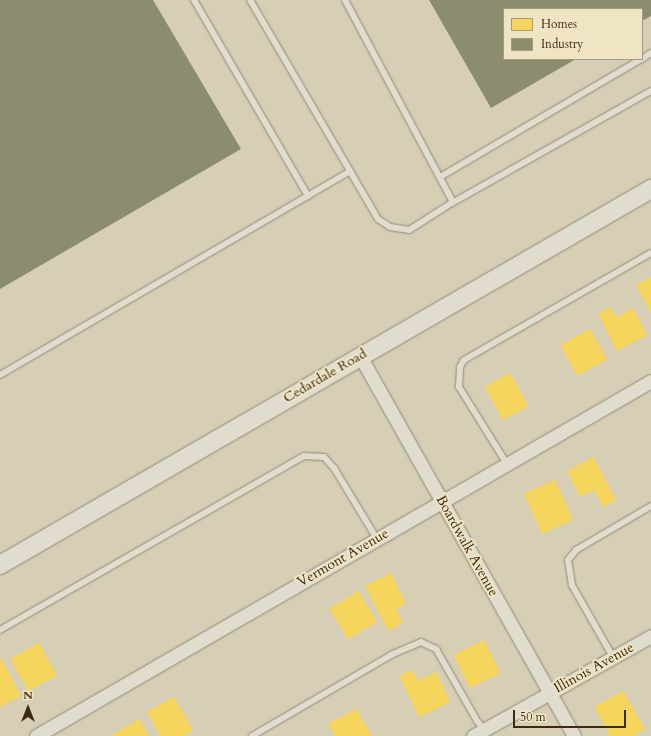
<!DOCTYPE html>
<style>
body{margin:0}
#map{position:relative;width:651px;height:736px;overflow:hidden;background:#d7cfb5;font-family:Cardo,serif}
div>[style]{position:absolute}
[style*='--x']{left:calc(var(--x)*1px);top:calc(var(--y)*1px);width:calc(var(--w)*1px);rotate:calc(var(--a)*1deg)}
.homes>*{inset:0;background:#f6d55c;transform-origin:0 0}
.industry>*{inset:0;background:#8c8c6e}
.roads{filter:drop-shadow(0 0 1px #918a78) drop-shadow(0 0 1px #918a78)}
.lane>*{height:6px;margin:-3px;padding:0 3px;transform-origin:3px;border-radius:3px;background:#e0dcce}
.street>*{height:13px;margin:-6.5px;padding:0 6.5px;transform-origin:6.5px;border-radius:6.5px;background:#e0dcce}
.secondary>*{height:18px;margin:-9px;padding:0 9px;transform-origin:9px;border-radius:9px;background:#e0dcce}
span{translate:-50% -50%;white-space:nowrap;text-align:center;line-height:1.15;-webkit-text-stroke:4px #efe5c5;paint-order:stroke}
.street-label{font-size:14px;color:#3c2a13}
.legend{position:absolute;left:503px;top:8px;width:140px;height:52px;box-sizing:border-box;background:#efe5c5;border:1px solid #a79a7e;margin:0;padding:5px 7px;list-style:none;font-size:12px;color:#3c2a13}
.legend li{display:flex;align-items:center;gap:8px;height:20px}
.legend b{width:20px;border:1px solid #a79a7e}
.north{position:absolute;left:8px;top:688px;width:40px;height:40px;-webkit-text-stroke:3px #efe5c5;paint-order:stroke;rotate:0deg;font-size:11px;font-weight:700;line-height:16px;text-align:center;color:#3c2a13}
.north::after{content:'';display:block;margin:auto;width:14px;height:18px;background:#3c2a13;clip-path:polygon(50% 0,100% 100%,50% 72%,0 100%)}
.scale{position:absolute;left:513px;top:710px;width:113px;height:18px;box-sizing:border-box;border:2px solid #3c2a13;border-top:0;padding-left:5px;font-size:12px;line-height:14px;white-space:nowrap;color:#3c2a13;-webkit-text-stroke:3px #efe5c5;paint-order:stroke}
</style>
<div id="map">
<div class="homes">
<i style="clip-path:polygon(651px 277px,651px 313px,636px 285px)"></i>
<i style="clip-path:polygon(611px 307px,616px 317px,633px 308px,647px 335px,617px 351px,598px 314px)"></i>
<i style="left:590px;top:329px;width:35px;height:34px;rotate:61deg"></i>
<i style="left:510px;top:373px;width:38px;height:29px;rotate:61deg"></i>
<i style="clip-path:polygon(593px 457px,616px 500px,603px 507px,594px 490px,580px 497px,567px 471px)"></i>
<i style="left:555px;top:480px;width:44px;height:34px;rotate:66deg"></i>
<i style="clip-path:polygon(391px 573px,406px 604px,396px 609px,403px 623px,388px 631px,365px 586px)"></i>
<i style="left:358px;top:591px;width:36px;height:34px;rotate:58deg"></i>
<i style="left:484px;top:640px;width:37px;height:34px;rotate:64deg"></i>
<i style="left:39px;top:643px;width:37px;height:33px;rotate:61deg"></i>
<i style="clip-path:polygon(0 657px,21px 696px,0 707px)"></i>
<i style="clip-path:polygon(412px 670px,418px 681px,436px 672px,450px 702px,419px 717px,399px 676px)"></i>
<i style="clip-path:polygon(623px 691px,645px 729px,633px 736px,610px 736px,594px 707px)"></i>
<i style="clip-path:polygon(174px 697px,193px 731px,184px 736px,160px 736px,147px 712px)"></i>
<i style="clip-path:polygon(356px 709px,372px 736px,335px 736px,328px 724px)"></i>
<i style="clip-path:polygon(139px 719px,149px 736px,111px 736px)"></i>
</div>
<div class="industry">
<i style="clip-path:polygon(0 0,153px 0,241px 149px,0 289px)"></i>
<i style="clip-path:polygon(429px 0,651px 0,651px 16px,642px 21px,642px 9px,504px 9px,504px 59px,576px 59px,491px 108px)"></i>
</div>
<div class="roads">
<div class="lane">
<i style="--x:194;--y:0;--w:227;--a:59.8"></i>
<i style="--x:345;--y:0;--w:229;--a:61.9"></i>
<i style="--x:453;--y:202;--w:52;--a:147.5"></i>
<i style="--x:409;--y:230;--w:19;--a:-171"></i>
<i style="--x:390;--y:227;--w:14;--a:-146"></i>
<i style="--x:378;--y:219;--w:56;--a:-120.3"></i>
<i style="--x:642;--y:59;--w:11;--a:-34"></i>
<i style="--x:440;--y:177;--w:233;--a:-30.4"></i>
<i style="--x:452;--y:203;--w:228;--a:-29.4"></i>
<i style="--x:0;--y:375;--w:405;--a:-30.2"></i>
<i style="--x:350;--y:171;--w:198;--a:-120.3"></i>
<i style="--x:507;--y:464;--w:91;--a:-121.9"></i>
<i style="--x:459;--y:387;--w:20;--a:-87"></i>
<i style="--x:460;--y:367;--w:8;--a:-60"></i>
<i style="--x:464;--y:360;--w:215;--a:-29.8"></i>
<i style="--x:0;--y:630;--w:350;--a:-29.8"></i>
<i style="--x:304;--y:456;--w:20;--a:3"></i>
<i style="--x:324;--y:457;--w:15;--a:48"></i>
<i style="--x:334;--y:468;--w:83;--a:58.8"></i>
<i style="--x:613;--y:657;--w:83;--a:-119.7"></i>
<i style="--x:572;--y:585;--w:25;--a:-99"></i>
<i style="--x:568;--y:560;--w:13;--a:-51"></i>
<i style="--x:576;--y:550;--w:87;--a:-30.4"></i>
<i style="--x:252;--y:736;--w:163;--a:-30.2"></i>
<i style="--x:393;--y:654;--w:30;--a:-23"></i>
<i style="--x:421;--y:642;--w:17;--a:25"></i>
<i style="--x:436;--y:649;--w:83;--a:60.3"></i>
<i style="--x:477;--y:721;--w:12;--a:48"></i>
</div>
<div class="street">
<i style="--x:360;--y:356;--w:436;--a:60.6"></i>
<i style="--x:36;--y:736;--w:710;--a:-30"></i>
<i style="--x:473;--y:736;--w:204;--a:-29.3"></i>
</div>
<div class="secondary">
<i style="--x:0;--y:565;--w:752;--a:-30.01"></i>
</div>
</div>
<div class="street-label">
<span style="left:325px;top:376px;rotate:-30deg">Cedardale Road</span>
<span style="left:467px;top:546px;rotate:61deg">Boardwalk Avenue</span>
<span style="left:343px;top:558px;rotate:-30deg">Vermont Avenue</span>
<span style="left:594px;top:668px;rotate:-29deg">Illinois Avenue</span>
</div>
<ul class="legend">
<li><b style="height:11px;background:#f6d55c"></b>Homes</li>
<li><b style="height:11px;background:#8c8c6e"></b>Industry</li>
</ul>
<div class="north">N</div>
<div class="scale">50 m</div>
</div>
